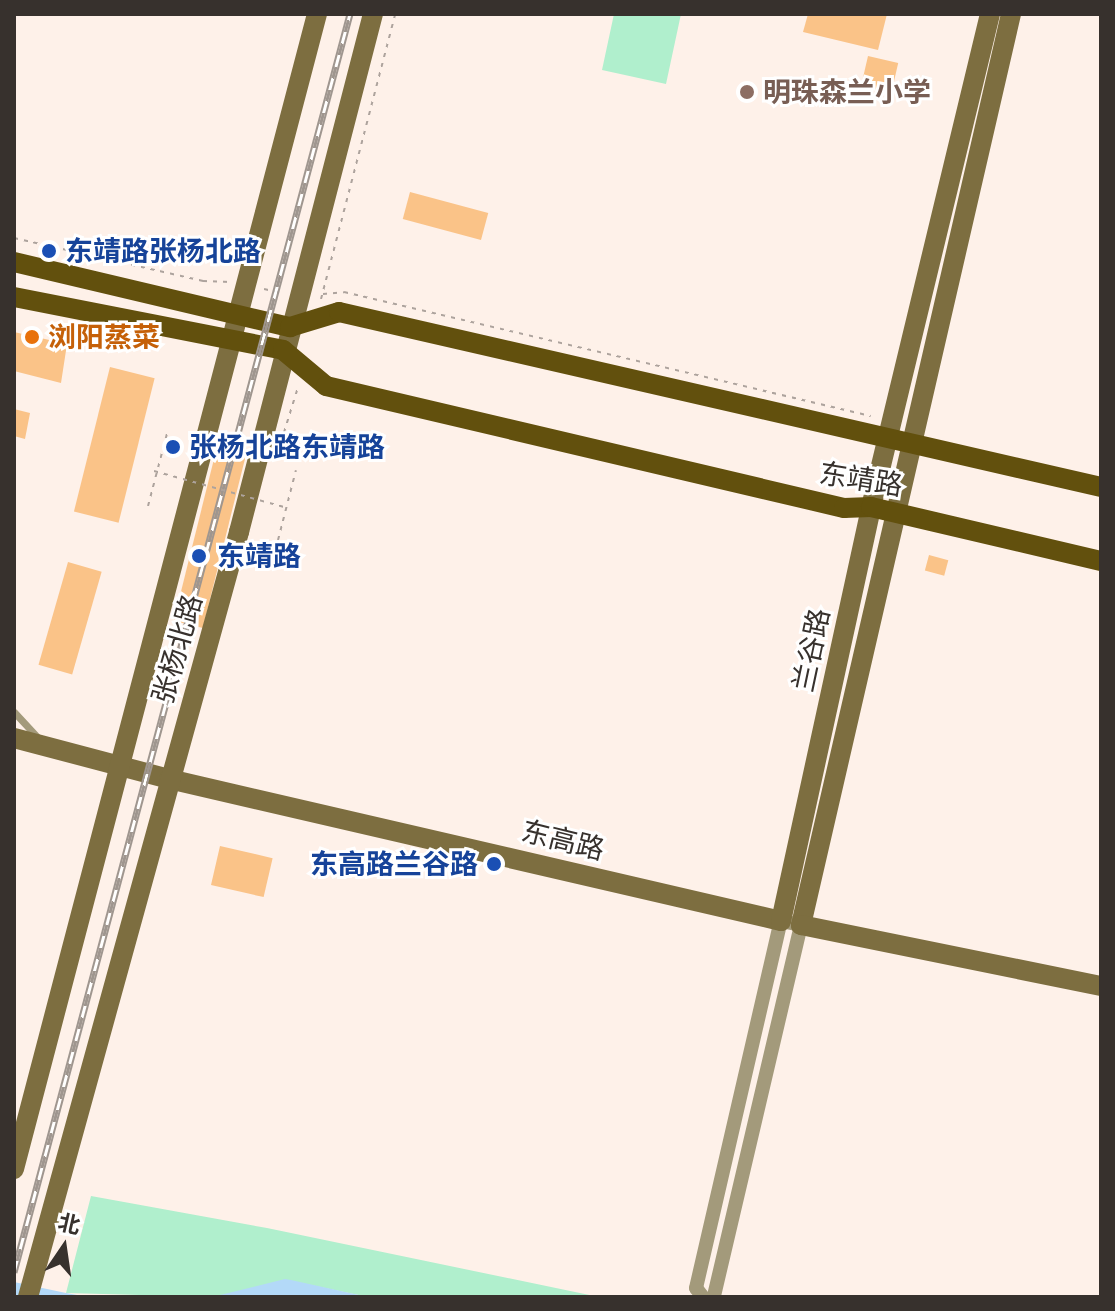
<!DOCTYPE html>
<meta charset="utf-8">
<style>
body{margin:0}
#map{position:relative;width:1115px;height:1311px;overflow:hidden;background:#fef1e9;font-family:"Asap Condensed","Noto Sans SC",sans-serif}
div>[style]{position:absolute}
[style*='--x']{left:calc(var(--x)*1px);top:calc(var(--y)*1px);width:calc(var(--w)*1px);rotate:calc(var(--a)*1deg)}
.green>*{inset:0;background:#b0efcd}
.water>*{inset:0;background:#b3d9f8}
.building>*{inset:0;background:#fac388;transform-origin:0 0}
.path>*{height:2px;margin-top:-1px;transform-origin:0;background:repeating-linear-gradient(90deg,#ada39d 0 4px,transparent 0 10px)}
.lane>*{height:7px;margin:-3.5px;padding:0 3.5px;transform-origin:3.5px;border-radius:3.5px;background:#a39a7b}
.street>*{height:14px;margin:-7px;padding:0 7px;transform-origin:7px;border-radius:7px;background:#a39a7b}
.secondary>*{height:20px;margin:-10px;padding:0 10px;transform-origin:10px;border-radius:10px;background:#7d6e40}
.primary>*{height:20px;margin:-10px;padding:0 10px;transform-origin:10px;border-radius:10px;background:#62500d}
.rail>*{height:7px;margin-top:-3.5px;transform-origin:0;background:repeating-linear-gradient(90deg,#fff 0 12px,#9f968f 0 24px);box-sizing:border-box;border-block:2px solid #9f968f}
.path-bridge>*{height:2px;margin-top:-1px;transform-origin:0;background:repeating-linear-gradient(90deg,#ada39d 0 4px,transparent 0 10px)}
.dots>*{width:22px;height:22px;translate:-50% -50%;box-sizing:border-box;border:4px solid #fff;border-radius:50%}
span{translate:-50% -50%;white-space:nowrap;text-align:center;line-height:1.15;-webkit-text-stroke:6px #fff;paint-order:stroke}
.education-label{font-size:28px;color:#785e54;font-weight:700}
.left{translate:0 -50%;text-align:left}
.transit-label{font-size:28px;color:#164399;font-weight:700}
.right{translate:-100% -50%;text-align:right}
.food-label{font-size:28px;color:#c56008;font-weight:700}
.street-label{font-size:28px;color:#37312d}
.frame{position:absolute;inset:0;border:16px solid #37312d;pointer-events:none}
.north{position:absolute;left:24px;top:1207px;width:80px;height:80px;-webkit-text-stroke:6px #fff;paint-order:stroke;rotate:13deg;font-size:22px;font-weight:700;line-height:32px;text-align:center;color:#37312d}
.north::after{content:'';display:block;margin:auto;width:28px;height:36px;background:#37312d;clip-path:polygon(50% 0,100% 100%,50% 72%,0 100%)}
</style>
<div id="map">
<div class="green">
<i style="clip-path:polygon(614px 14px,681px 14px,666px 84px,602px 70px)"></i>
<i style="clip-path:polygon(91px 1196px,267px 1228px,599px 1297px,368px 1297px,291px 1281px,213px 1297px,66px 1293px)"></i>
</div>
<div class="water">
<i style="clip-path:polygon(285px 1279px,291px 1280px,368px 1297px,212px 1297px)"></i>
<i style="clip-path:polygon(14px 1282px,66px 1293px,88px 1297px,14px 1297px)"></i>
</div>
<div class="building">
<i style="clip-path:polygon(808px 14px,887px 14px,878px 50px,803px 32px)"></i>
<i style="left:868px;top:56px;width:31px;height:31px;rotate:13deg"></i>
<i style="left:410px;top:192px;width:81px;height:28px;rotate:15deg"></i>
<i style="clip-path:polygon(14px 332px,67px 344px,61px 383px,14px 371px)"></i>
<i style="left:110px;top:367px;width:46px;height:149px;rotate:14deg"></i>
<i style="clip-path:polygon(14px 409px,30px 413px,25px 439px,14px 436px)"></i>
<i style="left:217px;top:447px;width:30px;height:179px;rotate:14deg"></i>
<i style="left:929px;top:555px;width:20px;height:16px;rotate:15deg"></i>
<i style="left:68px;top:562px;width:35px;height:107px;rotate:16deg"></i>
<i style="left:220px;top:846px;width:54px;height:40px;rotate:13deg"></i>
</div>
<div class="path">
<i style="--x:14;--y:238;--w:194;--a:12.8"></i>
<i style="--x:203;--y:281;--w:28;--a:2"></i>
<i style="--x:264;--y:289;--w:18;--a:13"></i>
<i style="--x:323;--y:294;--w:21;--a:-5"></i>
<i style="--x:344;--y:292;--w:541;--a:13.24"></i>
<i style="--x:321;--y:299;--w:294;--a:-75.4"></i>
<i style="--x:281;--y:442;--w:58;--a:-72.8"></i>
<i style="--x:148;--y:506;--w:79;--a:-75.3"></i>
<i style="--x:278;--y:540;--w:72;--a:-75.6"></i>
</div>
<div class="lane">
<i style="--x:14;--y:712;--w:38;--a:47"></i>
</div>
<div class="street">
<i style="--x:703;--y:1297;--w:11;--a:-128"></i>
<i style="--x:696;--y:1288;--w:377;--a:-77"></i>
<i style="--x:781;--y:921;--w:20;--a:11"></i>
<i style="--x:801;--y:925;--w:382;--a:103.2"></i>
</div>
<div class="secondary">
<i style="--x:1011;--y:14;--w:935;--a:102.98"></i>
<i style="--x:801;--y:925;--w:306;--a:11.5"></i>
<i style="--x:14;--y:738;--w:160;--a:14.8"></i>
<i style="--x:169;--y:779;--w:628;--a:13.06"></i>
<i style="--x:781;--y:921;--w:424;--a:-77.7"></i>
<i style="--x:871;--y:507;--w:507;--a:-76.43"></i>
<i style="--x:14;--y:1169;--w:1194;--a:-75.3"></i>
<i style="--x:28;--y:1297;--w:794;--a:-74.58"></i>
<i style="--x:239;--y:532;--w:535;--a:-75.5"></i>
</div>
<div class="primary">
<i style="--x:14;--y:262;--w:284;--a:13.3"></i>
<i style="--x:290;--y:327;--w:51;--a:-17"></i>
<i style="--x:339;--y:312;--w:782;--a:12.93"></i>
<i style="--x:14;--y:297;--w:274;--a:11.1"></i>
<i style="--x:283;--y:350;--w:56;--a:39.9"></i>
<i style="--x:326;--y:386;--w:532;--a:13.25"></i>
<i style="--x:844;--y:508;--w:27;--a:-2"></i>
<i style="--x:871;--y:507;--w:236;--a:13.2"></i>
</div>
<div class="rail">
<i style="--x:14;--y:1272;--w:1302;--a:-75.05"></i>
</div>
<div class="path-bridge">
<i style="--x:154;--y:471;--w:135;--a:15.5"></i>
</div>
<div class="dots">
<i style="left:747px;top:92px;background:#8d6e63"></i>
<i style="left:49px;top:251px;background:#1a4fb4"></i>
<i style="left:32px;top:337px;background:#e8710a"></i>
<i style="left:173px;top:447px;background:#1a4fb4"></i>
<i style="left:199px;top:556px;background:#1a4fb4"></i>
<i style="left:494px;top:864px;background:#1a4fb4"></i>
</div>
<div class="education-label">
<span class="left" style="left:763px;top:92px">明珠森兰小学</span>
</div>
<div class="transit-label">
<span class="left" style="left:65px;top:251px">东靖路张杨北路</span>
<span class="left" style="left:189px;top:447px">张杨北路东靖路</span>
<span class="left" style="left:217px;top:556px">东靖路</span>
<span class="right" style="left:478px;top:864px">东高路兰谷路</span>
</div>
<div class="food-label">
<span class="left" style="left:48px;top:337px">浏阳蒸菜</span>
</div>
<div class="street-label">
<span style="left:861px;top:479px;rotate:9deg">东靖路</span>
<span style="left:177px;top:649px;rotate:-74deg">张杨北路</span>
<span style="left:811px;top:650px;rotate:-78deg">兰谷路</span>
<span style="left:563px;top:840px;rotate:14deg">东高路</span>
</div>
<div class="frame"></div>
<div class="north">北</div>
</div>
